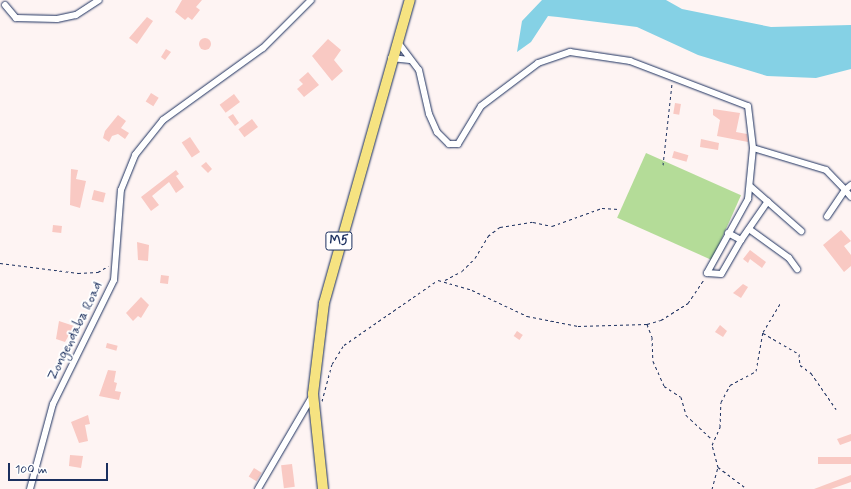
<!DOCTYPE html>
<style>
body{margin:0}
#map{position:relative;width:851px;height:489px;overflow:hidden;background:#fef4f3;font-family:Mynerve,sans-serif}
div>[style]{position:absolute}
[style*='--x']{left:calc(var(--x)*1px);top:calc(var(--y)*1px);width:calc(var(--w)*1px);rotate:calc(var(--a)*1deg)}
.green>*{inset:0;background:#b4dc98;transform-origin:0 0}
.water>*{inset:0;background:#85d1e5}
.building>*{inset:0;background:#f9c9c3;transform-origin:0 0}
.round{border-radius:50%}
.path>*{height:1px;margin-top:-0.5px;transform-origin:0;background:repeating-linear-gradient(90deg,#1b2f5e 0 3px,transparent 0 6px)}
.roads{filter:drop-shadow(0 0 1px #1b2f5e) drop-shadow(0 0 1px #1b2f5e)}
.minor>*{height:6px;margin:-3px;padding:0 3px;transform-origin:3px;border-radius:3px;background:#fff}
.trunk>*{height:10px;margin:-5px;padding:0 5px;transform-origin:5px;border-radius:5px;background:#f6e381}
span{translate:-50% -50%;white-space:nowrap;text-align:center;line-height:1.15;-webkit-text-stroke:4px #fff;paint-order:stroke}
.shield-label span{padding:1px 3px;background:#fff;border:1px solid;border-radius:3px;-webkit-text-stroke-width:0}
.shield-label{font-size:13px;color:#1b2f5e;font-weight:700}
.street-label{font-size:14px;color:#1b2f5e}
.scale{position:absolute;left:8px;top:463px;width:100px;height:18px;box-sizing:border-box;border:2px solid #1b2f5e;border-top:0;padding-left:5px;font-size:12px;line-height:14px;white-space:nowrap;color:#1b2f5e;-webkit-text-stroke:3px #fff;paint-order:stroke}
</style>
<div id="map">
<div class="green">
<i style="left:646px;top:153px;width:104px;height:71px;rotate:24deg"></i>
</div>
<div class="water">
<i style="clip-path:polygon(542px 0,666px 0,682px 9px,771px 27px,851px 25px,851px 69px,816px 78px,767px 76px,698px 55px,637px 27px,558px 17px,548px 16px,531px 42px,517px 52px,522px 21px)"></i>
</div>
<div class="building">
<i style="clip-path:polygon(182px 0,202px 0,196px 7px,200px 10px,192px 20px,188px 17px,185px 20px,175px 12px)"></i>
<i style="clip-path:polygon(147px 17px,153px 21px,137px 44px,129px 38px)"></i>
<i class="round" style="left:199px;top:38px;width:12px;height:12px"></i>
<i style="clip-path:polygon(328px 39px,341px 50px,334px 60px,343px 71px,332px 81px,312px 56px)"></i>
<i style="clip-path:polygon(166px 49px,171px 52px,165px 60px,161px 57px)"></i>
<i style="clip-path:polygon(308px 72px,319px 85px,304px 97px,297px 89px,303px 84px,299px 80px)"></i>
<i style="left:151px;top:93px;width:9px;height:10px;rotate:32deg"></i>
<i style="left:234px;top:94px;width:10px;height:18px;rotate:53deg"></i>
<i style="left:675px;top:103px;width:6px;height:11px;rotate:9deg"></i>
<i style="clip-path:polygon(713px 109px,740px 113px,736px 132px,747px 134px,748px 142px,717px 136px,720px 120px,713px 115px)"></i>
<i style="clip-path:polygon(233px 114px,239px 123px,235px 126px,228px 117px)"></i>
<i style="clip-path:polygon(118px 115px,126px 121px,121px 128px,129px 133px,125px 139px,118px 134px,112px 136px,109px 142px,103px 138px,105px 131px)"></i>
<i style="left:252px;top:119px;width:10px;height:17px;rotate:53deg"></i>
<i style="left:190px;top:137px;width:18px;height:10px;rotate:56deg"></i>
<i style="clip-path:polygon(701px 139px,719px 143px,718px 150px,700px 147px)"></i>
<i style="left:674px;top:151px;width:15px;height:7px;rotate:16deg"></i>
<i style="clip-path:polygon(206px 162px,212px 169px,208px 173px,201px 166px)"></i>
<i style="clip-path:polygon(71px 169px,78px 170px,76px 179px,86px 181px,80px 208px,70px 205px)"></i>
<i style="clip-path:polygon(176px 170px,179px 174px,176px 176px,184px 187px,176px 193px,169px 182px,152px 196px,159px 205px,151px 211px,141px 197px)"></i>
<i style="left:94px;top:190px;width:12px;height:10px;rotate:14deg"></i>
<i style="left:53px;top:225px;width:9px;height:7px;rotate:6deg"></i>
<i style="clip-path:polygon(841px 230px,851px 241px,844px 246px,851px 255px,851px 266px,844px 272px,823px 245px)"></i>
<i style="clip-path:polygon(137px 242px,149px 245px,148px 261px,138px 260px)"></i>
<i style="clip-path:polygon(750px 250px,766px 262px,762px 268px,750px 259px,748px 263px,743px 259px)"></i>
<i style="left:161px;top:275px;width:8px;height:8px;rotate:7deg"></i>
<i style="clip-path:polygon(743px 284px,748px 287px,741px 298px,733px 293px)"></i>
<i style="clip-path:polygon(141px 297px,149px 305px,141px 318px,138px 316px,133px 321px,126px 313px)"></i>
<i style="clip-path:polygon(59px 321px,74px 326px,65px 342px,56px 339px)"></i>
<i style="clip-path:polygon(720px 325px,727px 331px,723px 337px,715px 332px)"></i>
<i style="left:517px;top:331px;width:7px;height:6px;rotate:34deg"></i>
<i style="left:107px;top:343px;width:11px;height:5px;rotate:15deg"></i>
<i style="clip-path:polygon(108px 370px,116px 371px,114px 382px,117px 383px,115px 391px,121px 392px,119px 400px,99px 396px)"></i>
<i style="clip-path:polygon(88px 415px,90px 424px,85px 425px,88px 441px,79px 443px,71px 422px)"></i>
<i style="clip-path:polygon(851px 434px,851px 441px,840px 445px,837px 439px)"></i>
<i style="clip-path:polygon(70px 455px,83px 456px,81px 468px,69px 466px)"></i>
<i style="left:851px;top:457px;width:7px;height:33px;rotate:90deg"></i>
<i style="left:292px;top:464px;width:23px;height:11px;rotate:83deg"></i>
<i style="left:254px;top:468px;width:9px;height:10px;rotate:32deg"></i>
<i style="clip-path:polygon(851px 475px,851px 482px,831px 489px,814px 489px)"></i>
</div>
<div class="path">
<i style="--x:663;--y:165;--w:81;--a:-83.7"></i>
<i style="--x:0;--y:263;--w:79;--a:7.3"></i>
<i style="--x:78;--y:273;--w:20;--a:-3"></i>
<i style="--x:98;--y:272;--w:12;--a:-31"></i>
<i style="--x:445;--y:280;--w:19;--a:-28"></i>
<i style="--x:462;--y:271;--w:18;--a:-45"></i>
<i style="--x:475;--y:258;--w:26;--a:-59"></i>
<i style="--x:488;--y:236;--w:15;--a:-37"></i>
<i style="--x:500;--y:227;--w:33;--a:-9"></i>
<i style="--x:533;--y:222;--w:19;--a:12"></i>
<i style="--x:552;--y:226;--w:53;--a:-19.8"></i>
<i style="--x:602;--y:208;--w:17;--a:3"></i>
<i style="--x:647;--y:324;--w:14;--a:69"></i>
<i style="--x:652;--y:337;--w:24;--a:88"></i>
<i style="--x:653;--y:361;--w:27;--a:66"></i>
<i style="--x:664;--y:386;--w:20;--a:33"></i>
<i style="--x:681;--y:397;--w:19;--a:74"></i>
<i style="--x:686;--y:415;--w:35;--a:43"></i>
<i style="--x:763;--y:333;--w:42;--a:30.3"></i>
<i style="--x:799;--y:354;--w:11;--a:85"></i>
<i style="--x:800;--y:365;--w:14;--a:36"></i>
<i style="--x:811;--y:373;--w:44;--a:55.2"></i>
<i style="--x:322;--y:401;--w:38;--a:-75"></i>
<i style="--x:332;--y:364;--w:22;--a:-58"></i>
<i style="--x:344;--y:345;--w:114;--a:-34.7"></i>
<i style="--x:438;--y:280;--w:35;--a:16"></i>
<i style="--x:472;--y:290;--w:61;--a:25.3"></i>
<i style="--x:527;--y:316;--w:52;--a:11.1"></i>
<i style="--x:578;--y:326;--w:69;--a:-1.7"></i>
<i style="--x:647;--y:324;--w:15;--a:-16"></i>
<i style="--x:661;--y:320;--w:32;--a:-32"></i>
<i style="--x:688;--y:303;--w:29;--a:-56"></i>
<i style="--x:718;--y:467;--w:36;--a:37"></i>
<i style="--x:712;--y:489;--w:23;--a:-75"></i>
<i style="--x:718;--y:467;--w:23;--a:-105"></i>
<i style="--x:712;--y:445;--w:20;--a:-66"></i>
<i style="--x:720;--y:427;--w:25;--a:-88"></i>
<i style="--x:721;--y:402;--w:19;--a:-62"></i>
<i style="--x:730;--y:385;--w:30;--a:-28"></i>
<i style="--x:756;--y:371;--w:40;--a:-80"></i>
<i style="--x:763;--y:332;--w:33;--a:-59"></i>
</div>
<div class="roads">
<div class="minor">
<i style="--x:5;--y:5;--w:17;--a:50"></i>
<i style="--x:16;--y:18;--w:41;--a:1.4"></i>
<i style="--x:57;--y:19;--w:19;--a:-12"></i>
<i style="--x:76;--y:15;--w:27;--a:-33"></i>
<i style="--x:397;--y:41;--w:36;--a:53"></i>
<i style="--x:419;--y:70;--w:45;--a:77.2"></i>
<i style="--x:429;--y:114;--w:20;--a:66"></i>
<i style="--x:437;--y:132;--w:17;--a:45"></i>
<i style="--x:449;--y:144;--w:9;--a:0"></i>
<i style="--x:458;--y:144;--w:44;--a:-58.8"></i>
<i style="--x:481;--y:106;--w:71;--a:-37"></i>
<i style="--x:538;--y:63;--w:34;--a:-19"></i>
<i style="--x:570;--y:52;--w:61;--a:8.5"></i>
<i style="--x:630;--y:61;--w:126;--a:20.9"></i>
<i style="--x:748;--y:106;--w:42;--a:83.2"></i>
<i style="--x:753;--y:148;--w:76;--a:16.8"></i>
<i style="--x:826;--y:170;--w:28;--a:46"></i>
<i style="--x:845;--y:190;--w:32;--a:124"></i>
<i style="--x:391;--y:58;--w:19;--a:6"></i>
<i style="--x:851;--y:185;--w:8;--a:140"></i>
<i style="--x:845;--y:190;--w:9;--a:49"></i>
<i style="--x:751;--y:187;--w:67;--a:41.3"></i>
<i style="--x:749;--y:229;--w:49;--a:35.9"></i>
<i style="--x:789;--y:258;--w:14;--a:54"></i>
<i style="--x:728;--y:233;--w:15;--a:28"></i>
<i style="--x:741;--y:240;--w:47;--a:-55.3"></i>
<i style="--x:741;--y:240;--w:39;--a:120"></i>
<i style="--x:721;--y:274;--w:14;--a:-176"></i>
<i style="--x:707;--y:273;--w:85;--a:-61"></i>
<i style="--x:748;--y:199;--w:51;--a:-84.4"></i>
<i style="--x:30;--y:489;--w:88;--a:-74.9"></i>
<i style="--x:53;--y:404;--w:138;--a:-63.8"></i>
<i style="--x:114;--y:280;--w:90;--a:-85.6"></i>
<i style="--x:121;--y:190;--w:38;--a:-68"></i>
<i style="--x:135;--y:155;--w:45;--a:-51.3"></i>
<i style="--x:163;--y:120;--w:123;--a:-35.8"></i>
<i style="--x:263;--y:48;--w:68;--a:-45"></i>
<i style="--x:258;--y:489;--w:109;--a:-59.7"></i>
</div>
<div class="trunk">
<i style="--x:323;--y:489;--w:96;--a:-96"></i>
<i style="--x:313;--y:394;--w:92;--a:-83.1"></i>
<i style="--x:324;--y:303;--w:315;--a:-74.2"></i>
</div>
</div>
<div class="shield-label">
<span style="left:339px;top:241px">M5</span>
</div>
<div class="street-label">
<span style="left:75px;top:331px;rotate:-64deg">Zongendaba Road</span>
</div>
<div class="scale">100 m</div>
</div>
